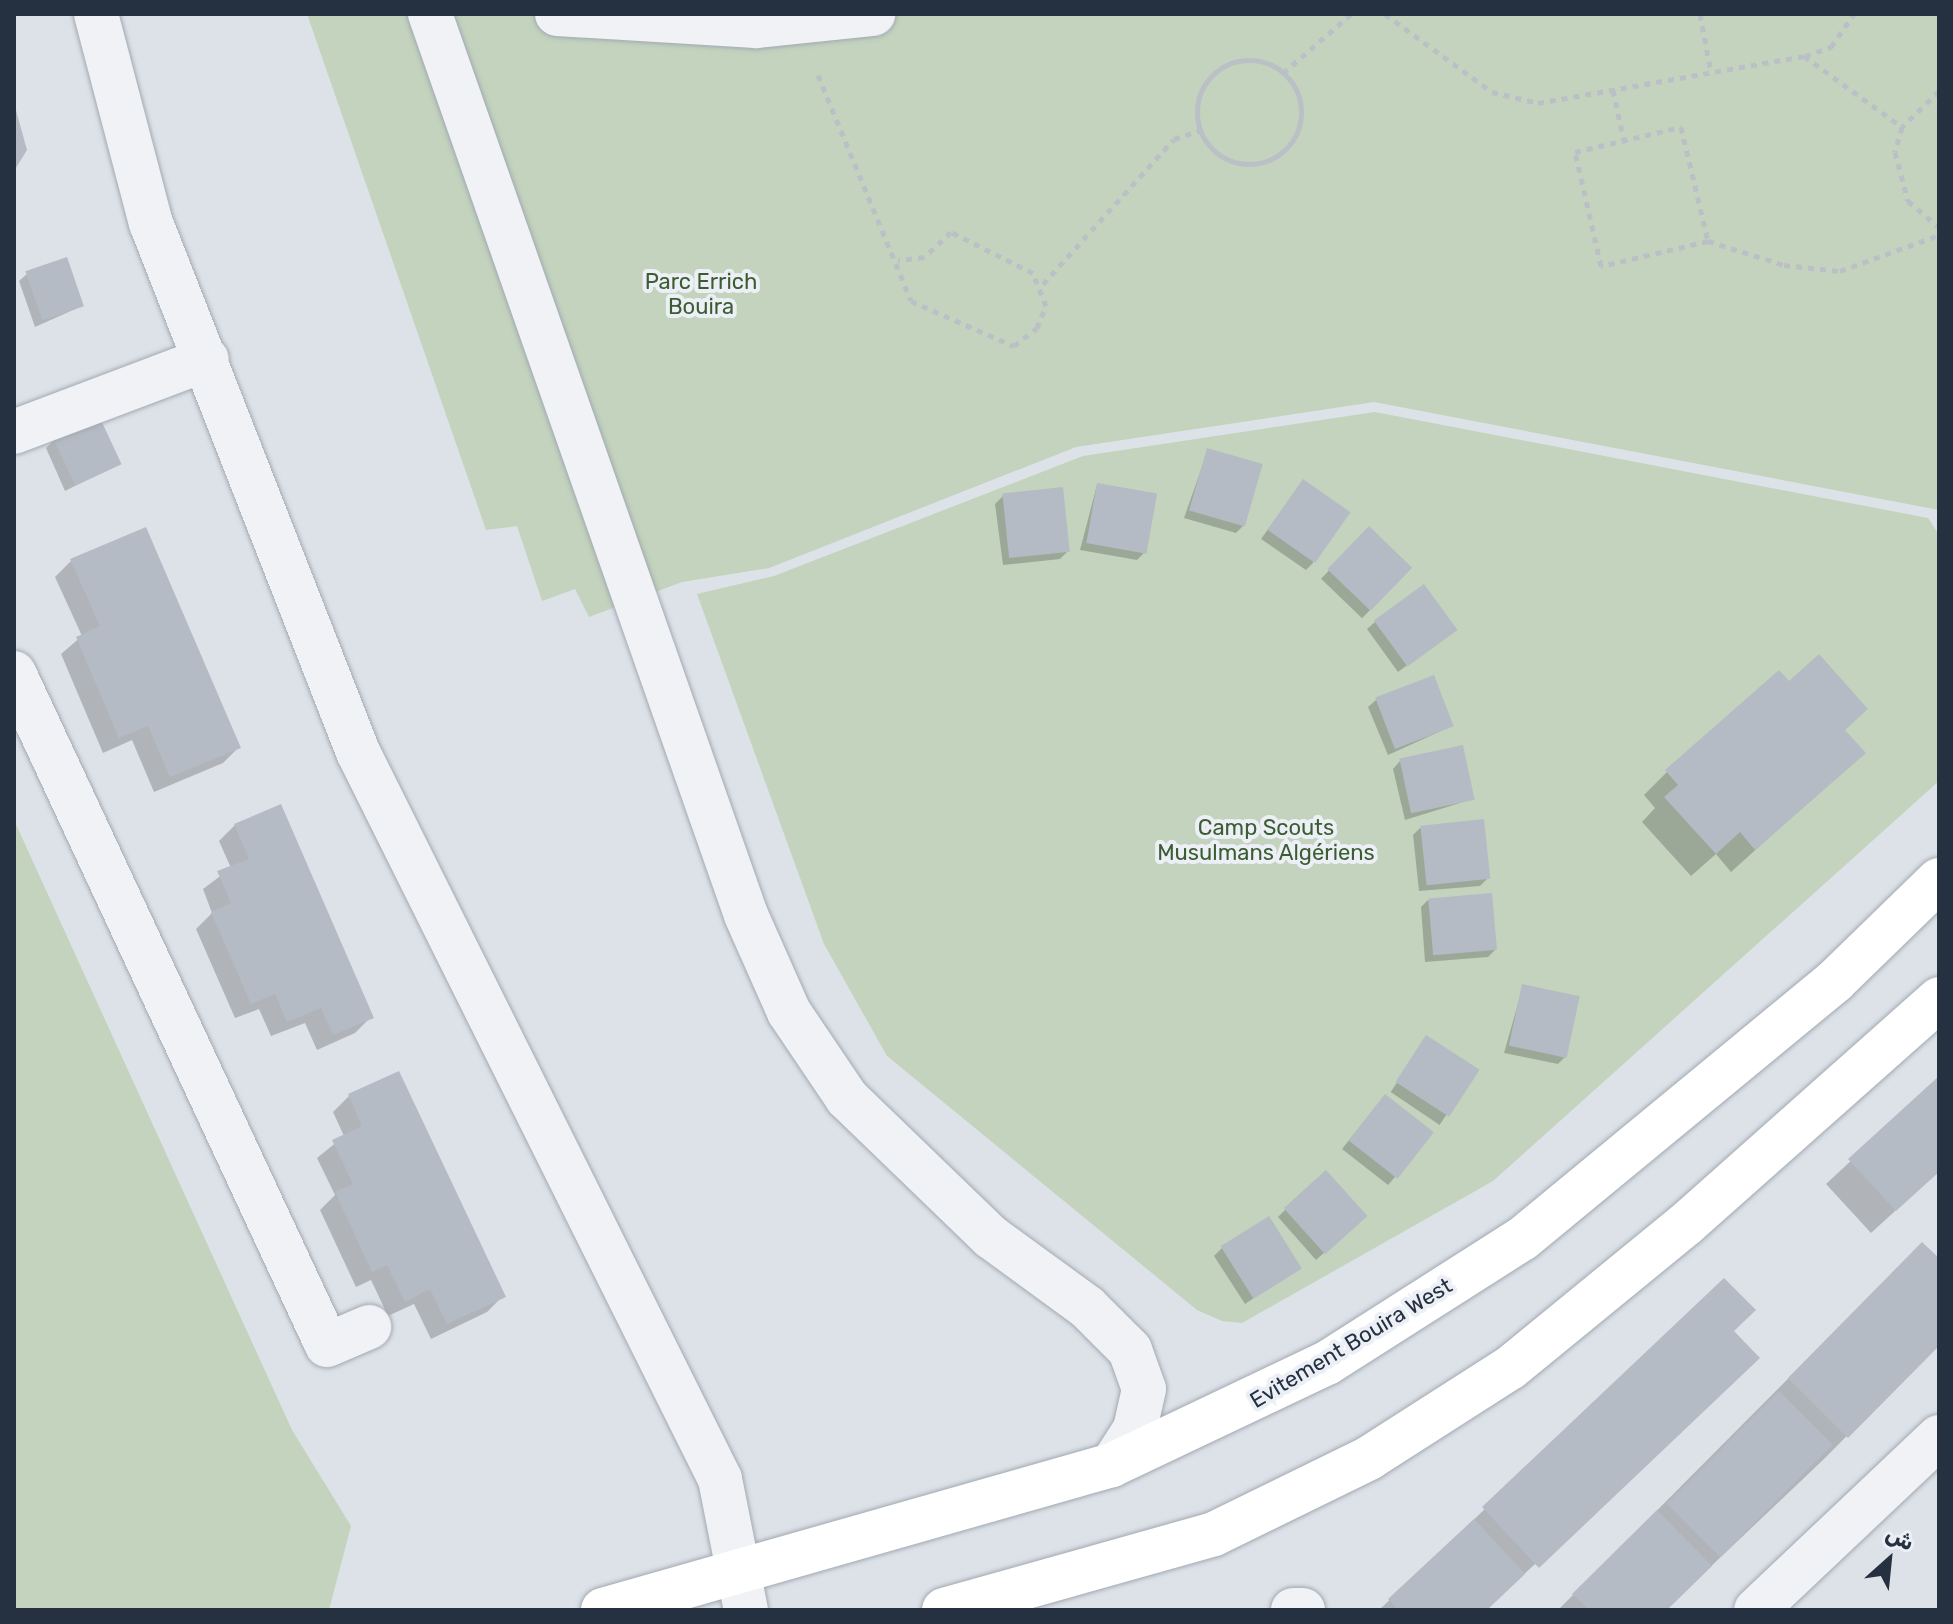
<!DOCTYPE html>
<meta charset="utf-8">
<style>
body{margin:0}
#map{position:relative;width:1953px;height:1624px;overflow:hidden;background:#dde2e8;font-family:Rubik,Cairo,sans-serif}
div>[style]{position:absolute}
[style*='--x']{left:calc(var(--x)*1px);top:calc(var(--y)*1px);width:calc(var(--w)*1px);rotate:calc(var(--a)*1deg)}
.green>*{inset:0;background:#c3d3bd}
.shadow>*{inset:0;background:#0003;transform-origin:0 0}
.building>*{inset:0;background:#b4bbc5;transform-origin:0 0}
.path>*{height:5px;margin-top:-2.5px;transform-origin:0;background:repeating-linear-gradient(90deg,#bbc0c7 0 6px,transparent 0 12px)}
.path>.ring{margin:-2.5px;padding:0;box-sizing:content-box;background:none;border:5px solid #bbc0c7;border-radius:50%}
.roads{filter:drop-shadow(0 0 2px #a2a9b2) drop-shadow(0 0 2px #a2a9b2)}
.minor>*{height:44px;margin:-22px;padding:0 22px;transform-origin:22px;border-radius:22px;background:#f0f2f6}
.highway>*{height:44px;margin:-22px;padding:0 22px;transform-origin:22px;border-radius:22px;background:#fff}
span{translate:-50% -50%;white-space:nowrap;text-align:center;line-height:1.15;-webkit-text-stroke:8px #ecf0f6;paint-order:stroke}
.park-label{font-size:22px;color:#3b5d31}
.street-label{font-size:22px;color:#253040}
.frame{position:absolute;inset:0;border:16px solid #253040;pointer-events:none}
.north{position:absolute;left:1849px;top:1520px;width:80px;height:80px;-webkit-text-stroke:6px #ecf0f6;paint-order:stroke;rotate:27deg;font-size:22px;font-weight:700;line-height:32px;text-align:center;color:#253040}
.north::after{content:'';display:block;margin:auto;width:28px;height:36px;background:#253040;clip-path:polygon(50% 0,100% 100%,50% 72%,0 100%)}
</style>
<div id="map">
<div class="green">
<i style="clip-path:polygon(307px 14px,1939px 14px,1939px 510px,1374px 402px,1076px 447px,769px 568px,682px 582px,589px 617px,575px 589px,542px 601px,517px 526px,486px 530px)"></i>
<i style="clip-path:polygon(1375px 412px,1928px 518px,1939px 535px,1939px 781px,1493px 1181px,1242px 1323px,1222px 1321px,1197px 1310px,887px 1056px,824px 944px,697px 594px,774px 576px,1083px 456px)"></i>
<i style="clip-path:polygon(14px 820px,292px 1430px,351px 1526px,329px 1610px,14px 1610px)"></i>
</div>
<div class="shadow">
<i style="clip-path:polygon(27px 274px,82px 306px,35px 327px,19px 281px)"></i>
<i style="clip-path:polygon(54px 440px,118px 464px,65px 491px,46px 448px)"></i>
<i style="clip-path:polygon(1208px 450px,1244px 525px,1236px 533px,1184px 518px)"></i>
<i style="clip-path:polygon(1303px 481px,1313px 563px,1306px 570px,1261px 539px)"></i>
<i style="clip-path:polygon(1097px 485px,1145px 552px,1137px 560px,1080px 550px)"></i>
<i style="clip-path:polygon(1003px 496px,1068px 551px,1060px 559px,1003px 565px,995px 504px)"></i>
<i style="left:1369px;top:529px;width:57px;height:69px;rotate:44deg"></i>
<i style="clip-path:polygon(71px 561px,239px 747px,223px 763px,154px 792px,132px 740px,103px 753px,61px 654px,82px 636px,55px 577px)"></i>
<i style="clip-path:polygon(1375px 622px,1454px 630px,1398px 672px,1367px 629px)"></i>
<i style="clip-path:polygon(1376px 700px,1452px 726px,1388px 755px,1368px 707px)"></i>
<i style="clip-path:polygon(1843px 730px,1863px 753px,1731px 872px,1716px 854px,1691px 876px,1642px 822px,1655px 808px,1644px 795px,1667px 772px)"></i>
<i style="clip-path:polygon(1400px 761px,1473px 799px,1405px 820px,1393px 769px)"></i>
<i style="clip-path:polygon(235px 825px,371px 1017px,355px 1033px,317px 1050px,305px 1023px,271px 1036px,259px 1009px,235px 1018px,196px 929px,212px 913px,203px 889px,231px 868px,219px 841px)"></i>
<i style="clip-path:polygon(1420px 828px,1488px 878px,1480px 886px,1419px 891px,1413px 835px)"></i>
<i style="clip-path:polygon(1428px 900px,1495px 950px,1488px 957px,1425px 962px,1421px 907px)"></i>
<i style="clip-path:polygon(1523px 986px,1566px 1056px,1558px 1064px,1504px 1053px)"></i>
<i style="left:1427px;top:1038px;width:59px;height:65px;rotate:34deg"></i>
<i style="clip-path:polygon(398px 1073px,503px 1296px,487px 1312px,431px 1339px,414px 1304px,388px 1316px,371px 1280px,356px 1287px,320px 1210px,335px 1195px,317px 1158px,344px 1136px,333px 1112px,349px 1096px)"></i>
<i style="clip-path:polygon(1939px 1079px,1939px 1171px,1871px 1233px,1826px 1184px)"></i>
<i style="clip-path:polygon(1378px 1104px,1395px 1177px,1388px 1185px,1342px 1149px)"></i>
<i style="clip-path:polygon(1286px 1209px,1356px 1224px,1316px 1260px,1278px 1217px)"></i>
<i style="clip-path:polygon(1922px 1244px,1939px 1261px,1939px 1343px,1824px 1459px,1665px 1610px,1558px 1610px)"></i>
<i style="clip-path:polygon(1222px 1248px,1300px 1267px,1245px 1304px,1214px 1256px)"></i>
<i style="clip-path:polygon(1724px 1281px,1734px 1381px,1485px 1610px,1379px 1610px)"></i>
</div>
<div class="building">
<i style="clip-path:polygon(14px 103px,27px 150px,14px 171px)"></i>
<i style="left:67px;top:257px;width:52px;height:44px;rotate:71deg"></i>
<i style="left:100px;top:418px;width:51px;height:51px;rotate:65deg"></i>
<i style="left:1207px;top:448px;width:58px;height:65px;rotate:16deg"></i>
<i style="left:1303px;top:479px;width:58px;height:62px;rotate:35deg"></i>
<i style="left:1097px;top:483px;width:61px;height:61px;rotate:10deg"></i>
<i style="left:1063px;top:487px;width:65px;height:61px;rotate:84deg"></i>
<i style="left:1369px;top:526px;width:60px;height:60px;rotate:44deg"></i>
<i style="clip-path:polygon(146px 527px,241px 748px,170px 777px,148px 726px,119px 738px,76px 637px,100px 626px,70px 559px)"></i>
<i style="left:1424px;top:584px;width:57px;height:62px;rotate:54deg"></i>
<i style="clip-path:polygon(1819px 654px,1868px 709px,1845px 730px,1866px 753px,1755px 850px,1740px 832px,1716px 854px,1664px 797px,1678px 785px,1665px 770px,1779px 670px,1789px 681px)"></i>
<i style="left:1434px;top:675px;width:55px;height:63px;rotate:69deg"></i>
<i style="left:1463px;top:745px;width:56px;height:65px;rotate:78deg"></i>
<i style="clip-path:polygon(281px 804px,374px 1018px,333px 1035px,321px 1008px,287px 1022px,275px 994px,251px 1004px,211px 912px,231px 903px,217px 871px,249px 859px,234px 824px)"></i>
<i style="left:1484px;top:819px;width:60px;height:64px;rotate:84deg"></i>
<i style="left:1492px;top:893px;width:57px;height:64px;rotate:85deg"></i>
<i style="left:1522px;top:984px;width:59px;height:63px;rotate:12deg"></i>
<i style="left:1426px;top:1035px;width:64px;height:56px;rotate:33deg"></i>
<i style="clip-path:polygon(399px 1071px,506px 1297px,447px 1324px,430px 1289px,405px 1302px,387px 1265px,372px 1272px,335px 1192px,353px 1184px,332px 1140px,362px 1126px,348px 1094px)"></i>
<i style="clip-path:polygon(1939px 1076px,1939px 1172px,1896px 1211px,1848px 1159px)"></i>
<i style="left:1385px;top:1094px;width:62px;height:59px;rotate:38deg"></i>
<i style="left:1326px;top:1170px;width:62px;height:57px;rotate:48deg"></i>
<i style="left:1269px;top:1216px;width:62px;height:57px;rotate:58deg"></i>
<i style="clip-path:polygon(1922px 1242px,1939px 1258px,1939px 1346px,1848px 1438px,1788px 1378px)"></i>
<i style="clip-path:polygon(1724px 1278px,1756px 1310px,1734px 1331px,1760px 1358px,1539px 1568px,1482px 1507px)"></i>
<i style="left:1779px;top:1391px;width:76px;height:159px;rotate:45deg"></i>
<i style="clip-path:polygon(1657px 1510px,1712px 1566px,1667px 1610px,1589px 1610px,1572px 1594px)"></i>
<i style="clip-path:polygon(1474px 1519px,1525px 1574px,1487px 1610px,1398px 1610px,1388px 1599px)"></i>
</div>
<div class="path">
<i style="--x:1385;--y:14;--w:132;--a:36.1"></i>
<i style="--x:1492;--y:92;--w:47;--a:13.4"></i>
<i style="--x:1538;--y:103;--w:270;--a:-10"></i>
<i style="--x:1804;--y:56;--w:121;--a:35.9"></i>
<i style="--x:1700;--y:14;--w:59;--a:79.3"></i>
<i style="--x:1805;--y:56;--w:28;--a:-19"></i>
<i style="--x:1831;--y:47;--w:40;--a:-55.1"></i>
<i class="ring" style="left:1197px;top:60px;width:99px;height:99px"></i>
<i style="--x:1283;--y:73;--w:90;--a:-40.9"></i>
<i style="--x:818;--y:75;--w:244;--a:67.6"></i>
<i style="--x:911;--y:301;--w:112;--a:23.6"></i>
<i style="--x:1014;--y:346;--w:29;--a:-38"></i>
<i style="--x:1037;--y:328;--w:24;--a:-68"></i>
<i style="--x:1046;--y:306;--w:35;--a:-112"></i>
<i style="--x:1033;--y:273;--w:92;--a:-153.4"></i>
<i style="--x:951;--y:232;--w:37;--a:137"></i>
<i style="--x:924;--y:257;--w:26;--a:173"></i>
<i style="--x:1613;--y:90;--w:52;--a:77.8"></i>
<i style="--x:1939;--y:91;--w:52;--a:135.8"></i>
<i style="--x:1902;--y:127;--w:26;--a:106"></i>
<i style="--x:1895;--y:152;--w:51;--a:75.1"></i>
<i style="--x:1908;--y:201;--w:40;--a:40"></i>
<i style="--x:1681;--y:127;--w:117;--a:76.7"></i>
<i style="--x:1708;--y:241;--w:110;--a:166.8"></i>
<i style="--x:1601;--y:266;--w:117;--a:-102.8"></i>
<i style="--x:1575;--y:152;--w:109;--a:-13.3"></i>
<i style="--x:1708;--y:241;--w:80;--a:17.5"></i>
<i style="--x:1784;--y:265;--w:56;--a:6.1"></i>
<i style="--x:1840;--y:271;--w:105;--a:-20"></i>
<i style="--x:1043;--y:284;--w:195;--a:-47.9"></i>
<i style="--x:1174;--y:139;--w:26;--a:-18"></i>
</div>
<div class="roads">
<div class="minor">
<i style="--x:96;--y:14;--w:216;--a:75.3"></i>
<i style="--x:151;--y:223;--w:568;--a:68.63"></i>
<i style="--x:358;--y:752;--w:812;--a:63.53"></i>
<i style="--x:720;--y:1479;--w:134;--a:78.8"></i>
<i style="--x:430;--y:14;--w:955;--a:70.67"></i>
<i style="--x:746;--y:915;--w:106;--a:66.1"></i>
<i style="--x:789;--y:1012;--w:104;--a:56"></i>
<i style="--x:847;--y:1098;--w:200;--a:44"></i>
<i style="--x:991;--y:1237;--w:119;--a:36.1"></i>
<i style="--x:1087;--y:1307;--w:61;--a:45"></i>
<i style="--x:1130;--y:1350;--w:41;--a:70.3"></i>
<i style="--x:1144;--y:1389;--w:41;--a:102.7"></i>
<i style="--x:1135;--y:1429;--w:43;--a:122.6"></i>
<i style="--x:557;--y:14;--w:199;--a:3.5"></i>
<i style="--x:756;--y:26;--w:118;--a:-5.9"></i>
<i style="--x:14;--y:432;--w:206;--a:-20.7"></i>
<i style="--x:14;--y:673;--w:741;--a:65.03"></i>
<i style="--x:327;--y:1345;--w:46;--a:-23.2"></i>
<i style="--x:1293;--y:1610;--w:10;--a:0"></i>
<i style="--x:1756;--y:1610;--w:252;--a:-43.4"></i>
</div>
<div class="highway">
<i style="--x:603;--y:1610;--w:529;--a:-15.9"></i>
<i style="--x:1112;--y:1465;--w:238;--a:-25.4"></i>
<i style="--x:1327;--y:1363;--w:231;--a:-32.5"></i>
<i style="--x:1522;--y:1239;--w:406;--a:-39.5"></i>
<i style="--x:1835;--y:981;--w:145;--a:-44.2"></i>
<i style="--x:944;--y:1610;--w:280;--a:-15.7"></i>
<i style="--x:1214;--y:1534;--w:173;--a:-26.1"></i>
<i style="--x:1369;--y:1458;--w:167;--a:-32.6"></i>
<i style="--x:1510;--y:1368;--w:227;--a:-39.3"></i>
<i style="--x:1686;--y:1224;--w:339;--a:-41.6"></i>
</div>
</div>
<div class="park-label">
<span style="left:701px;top:294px">Parc Errich<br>Bouira</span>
<span style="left:1266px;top:840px">Camp Scouts<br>Musulmans Algériens</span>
</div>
<div class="street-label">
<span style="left:1351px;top:1343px;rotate:-31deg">Evitement Bouira West</span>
</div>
<div class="frame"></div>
<div class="north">ش</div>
</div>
